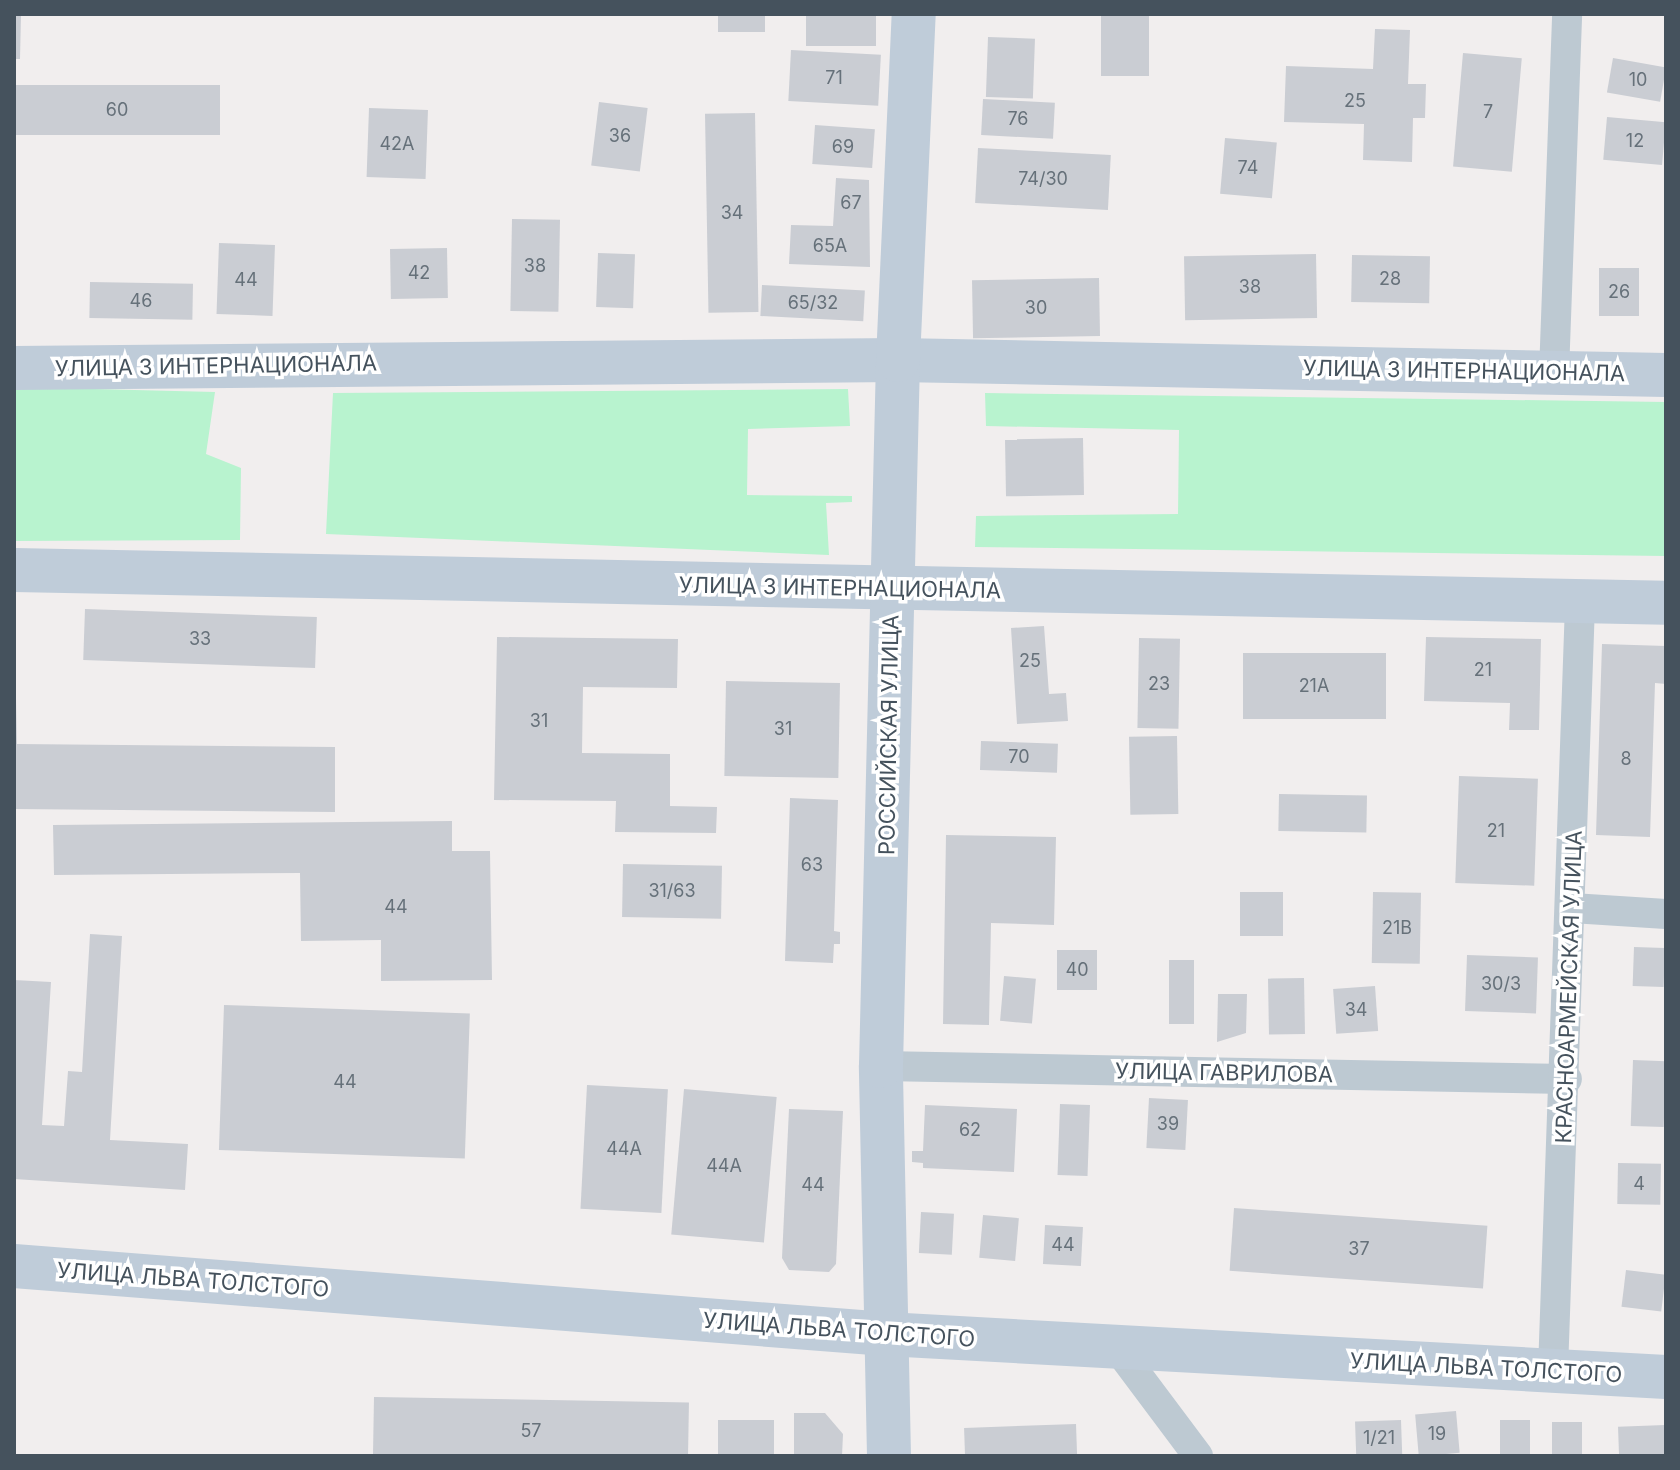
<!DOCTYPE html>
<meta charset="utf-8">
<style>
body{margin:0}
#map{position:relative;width:1680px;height:1470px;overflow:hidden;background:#f1eeee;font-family:Inter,sans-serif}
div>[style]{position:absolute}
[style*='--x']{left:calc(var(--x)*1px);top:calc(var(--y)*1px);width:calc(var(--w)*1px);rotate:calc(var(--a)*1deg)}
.green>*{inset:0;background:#b8f3cf}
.building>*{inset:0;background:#cacdd3;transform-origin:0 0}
.street>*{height:30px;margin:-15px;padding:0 15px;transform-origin:15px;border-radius:15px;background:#bdc9d2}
.secondary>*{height:44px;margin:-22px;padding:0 22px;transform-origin:22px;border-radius:22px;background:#bfccd9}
span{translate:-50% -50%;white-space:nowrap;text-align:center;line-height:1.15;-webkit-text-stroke:7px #fff;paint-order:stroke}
.number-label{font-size:18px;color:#66717a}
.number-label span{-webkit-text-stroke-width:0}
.street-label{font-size:22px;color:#45525d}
.frame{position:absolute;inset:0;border:16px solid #45525d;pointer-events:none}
</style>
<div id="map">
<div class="green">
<i style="clip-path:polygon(14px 387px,215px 392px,206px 454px,241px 468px,240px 540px,14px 541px)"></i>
<i style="clip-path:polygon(848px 389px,850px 426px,748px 429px,747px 495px,852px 496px,852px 502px,826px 503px,829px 555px,326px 534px,333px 393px)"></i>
<i style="clip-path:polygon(985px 393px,1666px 402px,1666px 556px,975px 547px,976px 516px,1178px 514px,1179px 430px,986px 426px)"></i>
</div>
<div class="building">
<i style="clip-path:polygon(14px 14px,21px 14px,20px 59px,14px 59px)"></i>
<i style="left:718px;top:14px;width:47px;height:18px"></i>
<i style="left:806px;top:14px;width:70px;height:32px"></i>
<i style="left:1101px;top:14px;width:48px;height:62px"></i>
<i style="clip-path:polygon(1375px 29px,1410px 30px,1408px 84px,1426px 84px,1425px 118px,1413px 118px,1412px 162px,1363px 160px,1364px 124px,1284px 122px,1286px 66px,1373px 69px)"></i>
<i style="left:988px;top:37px;width:47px;height:60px;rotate:2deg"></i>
<i style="left:791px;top:50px;width:90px;height:51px;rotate:3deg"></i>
<i style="left:1463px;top:53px;width:59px;height:114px;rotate:5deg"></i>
<i style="left:1613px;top:58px;width:54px;height:35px;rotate:10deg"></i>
<i style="left:14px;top:85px;width:206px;height:50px"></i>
<i style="left:983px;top:99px;width:72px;height:36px;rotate:3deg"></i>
<i style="left:599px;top:102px;width:49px;height:64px;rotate:7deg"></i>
<i style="left:369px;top:108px;width:59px;height:69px;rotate:2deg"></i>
<i style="left:755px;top:113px;width:199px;height:50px;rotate:89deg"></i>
<i style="left:1607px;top:117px;width:59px;height:43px;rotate:5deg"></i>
<i style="left:815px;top:125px;width:60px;height:39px;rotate:4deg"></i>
<i style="left:1225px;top:138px;width:52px;height:56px;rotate:5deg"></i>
<i style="left:978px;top:148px;width:133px;height:55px;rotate:3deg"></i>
<i style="clip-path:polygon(836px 178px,869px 180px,870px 267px,789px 264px,791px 225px,833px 226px)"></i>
<i style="left:512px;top:219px;width:48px;height:92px;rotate:1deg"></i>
<i style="left:219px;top:243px;width:56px;height:71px;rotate:2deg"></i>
<i style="left:447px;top:248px;width:50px;height:57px;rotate:89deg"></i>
<i style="left:598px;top:253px;width:37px;height:54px;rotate:2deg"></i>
<i style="left:1316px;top:254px;width:64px;height:132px;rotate:89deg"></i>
<i style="left:1352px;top:255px;width:78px;height:47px;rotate:1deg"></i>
<i style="left:1599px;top:268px;width:40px;height:48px"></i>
<i style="left:1099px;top:278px;width:58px;height:127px;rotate:89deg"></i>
<i style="left:90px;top:282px;width:103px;height:36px;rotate:1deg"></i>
<i style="left:762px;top:285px;width:103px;height:31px;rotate:3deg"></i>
<i style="left:1083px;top:438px;width:57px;height:78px;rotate:89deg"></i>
<i style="clip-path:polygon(14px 605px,17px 744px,335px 747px,335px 812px,14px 809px)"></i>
<i style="left:85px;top:609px;width:232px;height:51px;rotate:2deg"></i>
<i style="clip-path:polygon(1044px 626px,1049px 694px,1066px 693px,1068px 721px,1017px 724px,1011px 628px)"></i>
<i style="clip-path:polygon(497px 637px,678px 639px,677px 688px,583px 687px,582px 753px,670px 754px,670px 806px,717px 807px,716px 833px,615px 832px,616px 801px,494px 800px)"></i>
<i style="clip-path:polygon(1426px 637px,1541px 639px,1539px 730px,1509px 730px,1510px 703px,1424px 701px)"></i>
<i style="left:1139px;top:638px;width:41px;height:90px;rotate:1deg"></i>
<i style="clip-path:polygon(1602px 644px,1666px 646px,1666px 684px,1655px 683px,1650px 837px,1596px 835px)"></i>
<i style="left:1243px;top:653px;width:143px;height:66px"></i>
<i style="left:726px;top:681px;width:114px;height:95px;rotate:1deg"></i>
<i style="left:1177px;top:736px;width:78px;height:48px;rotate:89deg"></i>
<i style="left:981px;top:741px;width:77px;height:29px;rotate:2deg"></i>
<i style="left:1459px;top:776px;width:79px;height:107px;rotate:2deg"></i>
<i style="left:1279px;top:794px;width:88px;height:37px;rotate:1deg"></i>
<i style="clip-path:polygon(790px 798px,838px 800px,834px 931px,840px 932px,840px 944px,834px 944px,833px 963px,785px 961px)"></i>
<i style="clip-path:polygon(452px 821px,452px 851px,490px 851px,492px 980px,381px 981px,381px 940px,301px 941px,300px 873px,54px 875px,53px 825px)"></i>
<i style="clip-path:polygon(946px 835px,1056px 837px,1054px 925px,991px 923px,989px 1025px,943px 1024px)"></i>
<i style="left:623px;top:864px;width:99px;height:53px;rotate:1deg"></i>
<i style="left:1240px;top:892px;width:43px;height:44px"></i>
<i style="left:1373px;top:892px;width:48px;height:71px;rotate:1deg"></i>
<i style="clip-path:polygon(90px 934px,122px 936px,110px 1140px,188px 1144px,185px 1190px,14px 1179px,14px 980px,51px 982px,42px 1125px,64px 1126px,68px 1071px,82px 1072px)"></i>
<i style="left:1634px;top:947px;width:31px;height:39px;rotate:2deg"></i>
<i style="left:1097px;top:950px;width:40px;height:40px;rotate:90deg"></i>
<i style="left:1467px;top:955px;width:71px;height:56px;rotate:2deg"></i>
<i style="left:1169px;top:960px;width:25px;height:64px"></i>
<i style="left:1004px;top:976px;width:32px;height:45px;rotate:5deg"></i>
<i style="left:1304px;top:978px;width:56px;height:36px;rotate:89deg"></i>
<i style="left:1375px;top:986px;width:45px;height:42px;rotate:86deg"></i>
<i style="clip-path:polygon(1218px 994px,1247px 994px,1246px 1033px,1217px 1042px)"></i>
<i style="left:224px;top:1005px;width:246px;height:145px;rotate:2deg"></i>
<i style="left:1633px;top:1060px;width:33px;height:66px;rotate:2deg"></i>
<i style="left:587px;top:1085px;width:81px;height:124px;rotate:3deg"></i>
<i style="left:684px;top:1089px;width:93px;height:146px;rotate:5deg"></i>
<i style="left:1149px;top:1098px;width:39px;height:50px;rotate:3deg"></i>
<i style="left:1060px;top:1104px;width:30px;height:71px;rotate:2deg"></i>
<i style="clip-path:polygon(925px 1105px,1017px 1109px,1014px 1172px,923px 1168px,923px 1163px,912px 1162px,912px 1151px,923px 1151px)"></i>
<i style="clip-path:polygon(789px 1109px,843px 1111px,836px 1264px,829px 1272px,789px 1270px,782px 1258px)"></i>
<i style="left:1618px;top:1163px;width:43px;height:41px;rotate:1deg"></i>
<i style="left:1234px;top:1208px;width:254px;height:63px;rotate:4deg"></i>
<i style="left:921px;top:1212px;width:33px;height:41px;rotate:3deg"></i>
<i style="left:983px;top:1215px;width:36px;height:43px;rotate:5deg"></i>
<i style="left:1045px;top:1225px;width:38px;height:39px;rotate:3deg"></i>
<i style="left:1626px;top:1270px;width:40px;height:37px;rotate:7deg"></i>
<i style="left:374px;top:1397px;width:315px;height:59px;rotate:1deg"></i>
<i style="left:1456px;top:1411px;width:42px;height:41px;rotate:85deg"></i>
<i style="clip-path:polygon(794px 1413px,825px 1413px,843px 1434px,842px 1456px,794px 1456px)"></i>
<i style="left:774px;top:1420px;width:36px;height:56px;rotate:90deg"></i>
<i style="left:1401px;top:1420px;width:36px;height:46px;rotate:88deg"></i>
<i style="left:1500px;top:1420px;width:30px;height:35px"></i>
<i style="left:1552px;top:1422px;width:30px;height:34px"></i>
<i style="left:1076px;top:1424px;width:32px;height:112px;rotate:88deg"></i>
<i style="left:1665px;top:1425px;width:31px;height:47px;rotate:88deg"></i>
</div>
<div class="street">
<i style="--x:1554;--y:373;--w:359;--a:-87.9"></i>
<i style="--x:1572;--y:908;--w:94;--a:3.7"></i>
<i style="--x:881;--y:1066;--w:686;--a:1.09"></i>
<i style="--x:1118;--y:1349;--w:134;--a:53.2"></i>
<i style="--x:1553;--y:1370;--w:767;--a:-87.98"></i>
</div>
<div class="secondary">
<i style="--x:14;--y:368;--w:884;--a:-0.52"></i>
<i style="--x:898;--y:360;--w:768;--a:1.12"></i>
<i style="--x:14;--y:570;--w:1652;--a:1.14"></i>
<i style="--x:14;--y:1266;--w:875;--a:4.46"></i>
<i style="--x:886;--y:1334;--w:781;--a:3.16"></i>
<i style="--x:889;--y:1456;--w:390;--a:-91.2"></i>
<i style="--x:881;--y:1066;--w:706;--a:-88.62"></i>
<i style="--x:898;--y:360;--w:346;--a:-87.4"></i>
</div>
<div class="number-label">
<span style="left:834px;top:78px">71</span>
<span style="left:1638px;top:80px">10</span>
<span style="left:1355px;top:101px">25</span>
<span style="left:117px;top:110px">60</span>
<span style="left:1488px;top:112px">7</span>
<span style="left:1018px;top:119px">76</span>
<span style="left:620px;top:136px">36</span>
<span style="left:1635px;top:141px">12</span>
<span style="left:397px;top:144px">42А</span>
<span style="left:843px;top:147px">69</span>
<span style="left:1248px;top:168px">74</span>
<span style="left:1043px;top:179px">74/30</span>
<span style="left:851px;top:203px">67</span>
<span style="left:732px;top:213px">34</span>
<span style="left:830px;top:246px">65А</span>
<span style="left:535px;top:266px">38</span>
<span style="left:419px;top:273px">42</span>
<span style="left:1390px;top:279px">28</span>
<span style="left:246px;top:280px">44</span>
<span style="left:1250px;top:287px">38</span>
<span style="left:1619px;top:292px">26</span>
<span style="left:141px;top:301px">46</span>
<span style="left:813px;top:303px">65/32</span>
<span style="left:1036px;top:308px">30</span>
<span style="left:200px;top:639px">33</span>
<span style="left:1030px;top:661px">25</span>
<span style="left:1483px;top:670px">21</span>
<span style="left:1159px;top:684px">23</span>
<span style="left:1314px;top:686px">21А</span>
<span style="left:539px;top:721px">31</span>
<span style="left:783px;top:729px">31</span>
<span style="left:1019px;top:757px">70</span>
<span style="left:1626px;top:759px">8</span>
<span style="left:1496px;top:831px">21</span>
<span style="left:812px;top:865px">63</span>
<span style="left:672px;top:891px">31/63</span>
<span style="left:396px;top:907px">44</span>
<span style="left:1397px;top:928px">21В</span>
<span style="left:1077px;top:970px">40</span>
<span style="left:1501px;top:984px">30/3</span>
<span style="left:1356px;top:1010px">34</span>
<span style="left:345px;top:1082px">44</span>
<span style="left:1168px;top:1124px">39</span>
<span style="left:970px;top:1130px">62</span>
<span style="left:624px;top:1149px">44А</span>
<span style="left:724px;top:1166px">44А</span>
<span style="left:1639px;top:1184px">4</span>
<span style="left:813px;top:1185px">44</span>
<span style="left:1063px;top:1245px">44</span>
<span style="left:1359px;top:1249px">37</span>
<span style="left:531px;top:1431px">57</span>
<span style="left:1437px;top:1434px">19</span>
<span style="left:1379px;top:1438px">1/21</span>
</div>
<div class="street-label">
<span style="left:216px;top:366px;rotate:-1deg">УЛИЦА 3 ИНТЕРНАЦИОНАЛА</span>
<span style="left:1464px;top:371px;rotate:1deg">УЛИЦА 3 ИНТЕРНАЦИОНАЛА</span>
<span style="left:840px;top:588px;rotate:1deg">УЛИЦА 3 ИНТЕРНАЦИОНАЛА</span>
<span style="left:889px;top:735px;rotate:-89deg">РОССИЙСКАЯ УЛИЦА</span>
<span style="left:1569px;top:987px;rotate:-88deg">КРАСНОАРМЕЙСКАЯ УЛИЦА</span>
<span style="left:1224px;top:1073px;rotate:1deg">УЛИЦА ГАВРИЛОВА</span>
<span style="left:193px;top:1280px;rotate:4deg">УЛИЦА ЛЬВА ТОЛСТОГО</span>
<span style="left:839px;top:1330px;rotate:4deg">УЛИЦА ЛЬВА ТОЛСТОГО</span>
<span style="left:1486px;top:1368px;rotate:3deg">УЛИЦА ЛЬВА ТОЛСТОГО</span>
</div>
<div class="frame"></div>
</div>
